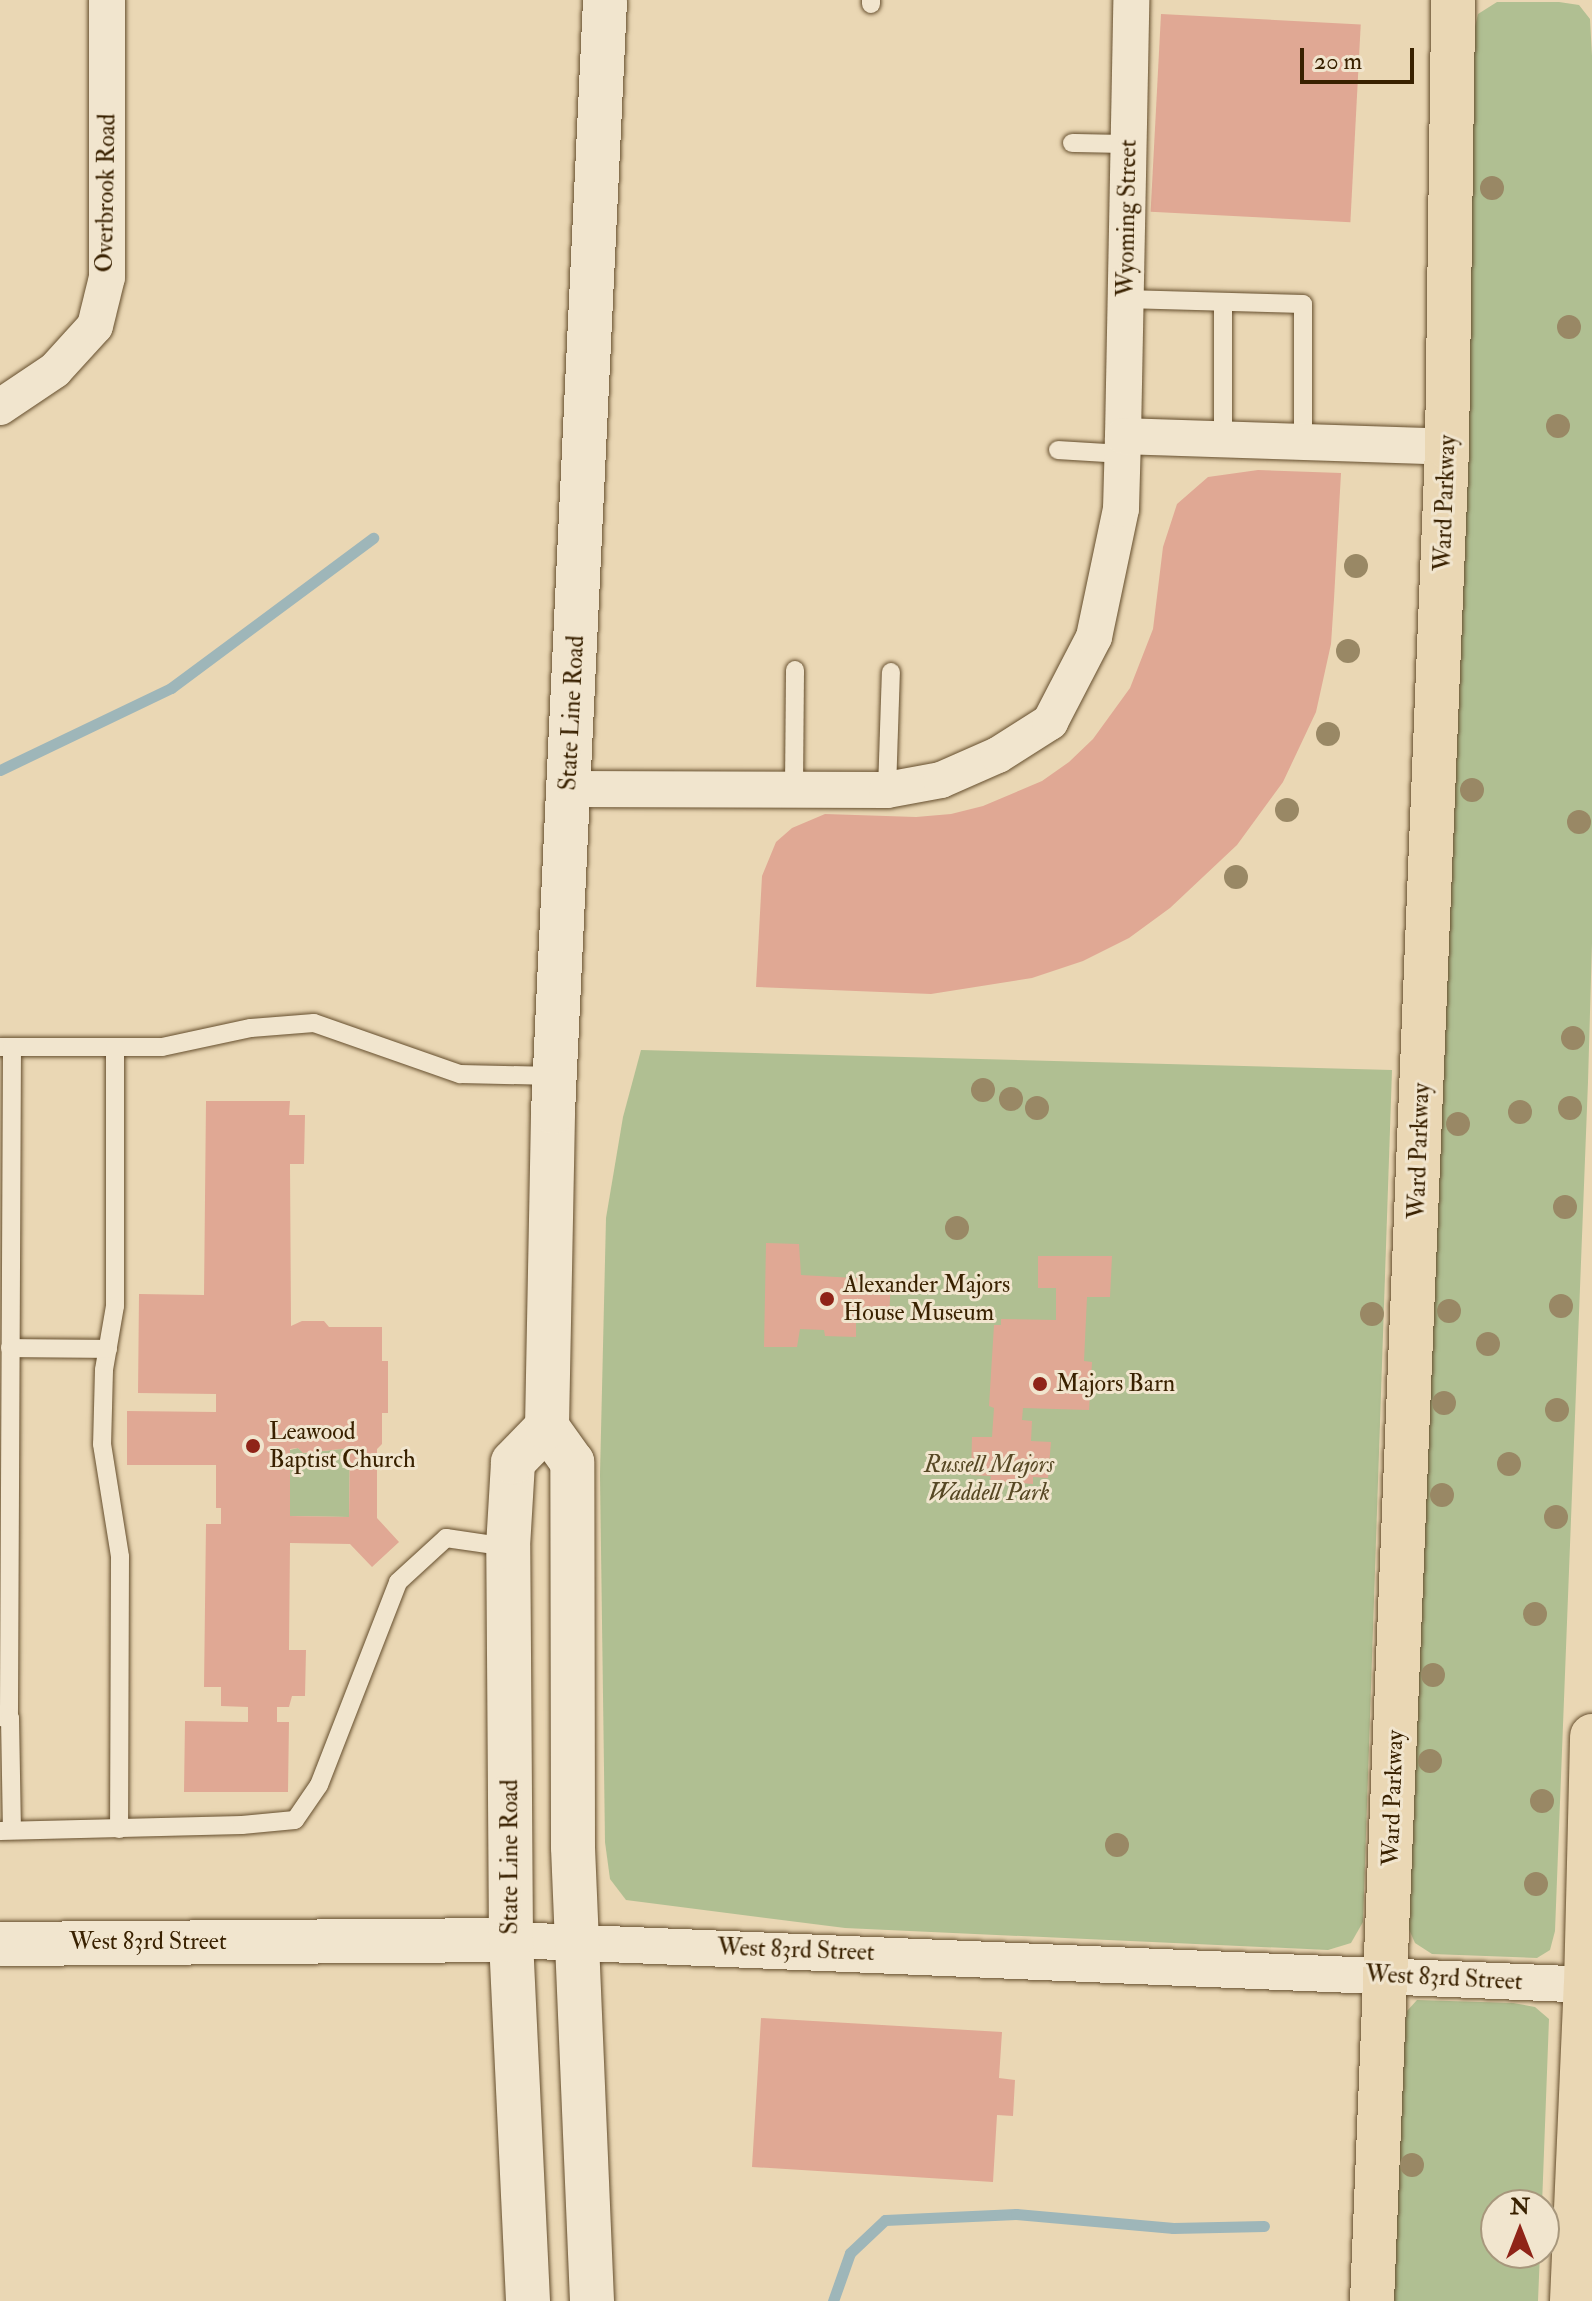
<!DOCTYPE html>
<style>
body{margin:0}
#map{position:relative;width:1592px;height:2301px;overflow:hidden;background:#ead7b4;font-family:"IM FELL Double Pica",serif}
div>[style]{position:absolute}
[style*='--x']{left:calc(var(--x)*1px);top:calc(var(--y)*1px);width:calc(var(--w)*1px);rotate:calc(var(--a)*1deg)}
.green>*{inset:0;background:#b0bf92}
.stream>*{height:11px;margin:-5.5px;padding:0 5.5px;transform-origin:5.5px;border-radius:5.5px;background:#9eb6b9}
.building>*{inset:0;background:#e0a894;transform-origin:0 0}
.roads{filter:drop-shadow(0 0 2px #654e2d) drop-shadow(0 0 2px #654e2d)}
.lane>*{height:18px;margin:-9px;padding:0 9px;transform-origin:9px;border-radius:9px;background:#f1e5ce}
.street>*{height:36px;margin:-18px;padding:0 18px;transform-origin:18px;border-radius:18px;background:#f1e5ce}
.secondary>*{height:44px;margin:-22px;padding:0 22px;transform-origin:22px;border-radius:22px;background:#f1e5ce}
.primary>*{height:44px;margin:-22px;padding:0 22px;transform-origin:22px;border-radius:22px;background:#ead7b4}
.trees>*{width:24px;height:24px;margin:-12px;border-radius:50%;background:#998865}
.dots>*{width:22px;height:22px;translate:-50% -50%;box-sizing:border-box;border:4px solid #f1e5ce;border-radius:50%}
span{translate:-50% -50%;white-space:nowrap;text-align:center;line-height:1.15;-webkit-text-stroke:6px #f1e5ce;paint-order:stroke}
.street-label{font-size:24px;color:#392100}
.poi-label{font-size:24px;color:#392100}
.left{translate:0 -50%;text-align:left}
.park-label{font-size:24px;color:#574824;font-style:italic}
.north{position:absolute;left:1480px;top:2189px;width:80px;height:80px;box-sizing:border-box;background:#f1e5ce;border:2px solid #a7977c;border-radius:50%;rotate:0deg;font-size:22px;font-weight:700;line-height:32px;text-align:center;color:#392100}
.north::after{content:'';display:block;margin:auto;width:28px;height:36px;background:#8f2418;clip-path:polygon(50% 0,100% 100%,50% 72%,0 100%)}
.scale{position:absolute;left:1300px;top:48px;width:114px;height:36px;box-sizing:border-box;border:4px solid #392100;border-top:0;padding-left:10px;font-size:24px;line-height:28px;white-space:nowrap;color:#392100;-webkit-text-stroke:6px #f1e5ce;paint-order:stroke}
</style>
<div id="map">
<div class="green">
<i style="clip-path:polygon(1497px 2px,1559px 2px,1579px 5px,1590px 19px,1592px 56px,1592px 943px,1588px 1082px,1555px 1931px,1550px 1950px,1537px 1958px,1432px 1954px,1415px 1943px,1408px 1927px,1460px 676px,1472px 39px,1478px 14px)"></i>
<i style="clip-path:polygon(641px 1050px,1392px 1070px,1363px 1922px,1351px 1943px,1328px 1950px,845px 1928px,626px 1900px,610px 1879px,605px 1842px,600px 1475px,606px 1218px,623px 1117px)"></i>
<i style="clip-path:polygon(298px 1448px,304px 1453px,350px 1448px,349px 1517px,290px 1516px,290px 1450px)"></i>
<i style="clip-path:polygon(1417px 2000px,1513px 2003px,1535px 2007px,1549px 2019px,1542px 2205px,1496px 2205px,1496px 2253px,1540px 2253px,1538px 2301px,1391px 2301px,1403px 2036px,1407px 2011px)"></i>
</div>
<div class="stream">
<i style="--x:0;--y:770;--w:190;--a:-25.6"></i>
<i style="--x:171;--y:688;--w:252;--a:-36.6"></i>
<i style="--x:833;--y:2301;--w:51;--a:-70.5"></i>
<i style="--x:850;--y:2253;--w:48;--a:-43.3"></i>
<i style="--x:885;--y:2220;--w:131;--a:-2.6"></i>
<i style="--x:1016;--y:2214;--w:158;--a:5.1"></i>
<i style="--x:1173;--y:2228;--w:91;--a:-1.3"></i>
</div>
<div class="building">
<i style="left:1161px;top:14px;width:200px;height:198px;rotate:3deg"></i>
<i style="clip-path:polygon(1258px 470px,1341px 473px,1334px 599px,1331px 644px,1316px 712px,1283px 782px,1237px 845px,1170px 908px,1129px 938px,1083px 961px,1032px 978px,931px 994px,756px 987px,762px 876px,776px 842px,792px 828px,825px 814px,916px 817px,951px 814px,983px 806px,1042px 781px,1069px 762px,1093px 739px,1130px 688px,1153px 629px,1163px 547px,1177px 504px,1208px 477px)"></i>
<i style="clip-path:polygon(evenodd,206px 1101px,290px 1101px,289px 1115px,305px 1115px,304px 1164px,290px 1164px,291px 1326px,302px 1321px,324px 1321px,329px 1327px,382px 1327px,382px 1361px,388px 1361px,388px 1413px,382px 1413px,382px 1444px,377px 1449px,377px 1518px,399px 1542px,372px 1567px,350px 1544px,290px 1543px,289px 1650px,306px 1650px,305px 1696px,292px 1696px,289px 1707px,277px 1707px,277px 1722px,289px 1722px,288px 1792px,184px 1792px,185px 1721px,248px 1722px,248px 1707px,221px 1706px,221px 1687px,204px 1687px,206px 1524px,221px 1524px,221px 1508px,216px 1508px,216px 1465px,127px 1465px,127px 1411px,216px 1412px,216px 1394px,138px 1393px,139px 1294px,204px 1295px,206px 1101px,298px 1448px,303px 1453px,350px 1448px,349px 1517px,290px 1516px,290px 1449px,298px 1448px)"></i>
<i style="clip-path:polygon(766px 1243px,799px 1244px,801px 1275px,891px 1280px,889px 1318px,856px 1320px,856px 1337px,825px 1336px,824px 1330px,800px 1329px,797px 1347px,764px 1347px)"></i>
<i style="clip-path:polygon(1038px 1256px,1112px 1256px,1110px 1297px,1087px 1297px,1084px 1361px,1092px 1362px,1089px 1410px,1023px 1408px,1022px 1420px,1032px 1421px,1031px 1441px,1051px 1442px,1048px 1478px,1033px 1477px,1033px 1484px,990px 1481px,991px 1476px,971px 1475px,972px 1437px,992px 1437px,994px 1408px,989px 1406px,994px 1325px,1001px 1325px,1001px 1319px,1056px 1320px,1056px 1288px,1038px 1288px)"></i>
<i style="clip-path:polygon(761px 2018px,1002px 2032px,999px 2078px,1015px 2080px,1013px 2116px,997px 2115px,993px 2182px,752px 2167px)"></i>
</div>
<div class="roads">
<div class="lane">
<i style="--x:871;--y:4;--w:4;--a:-90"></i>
<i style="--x:1072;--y:143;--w:56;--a:1"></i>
<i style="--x:1125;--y:299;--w:178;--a:1.6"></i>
<i style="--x:1303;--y:304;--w:138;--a:90"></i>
<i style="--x:1223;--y:440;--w:138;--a:-90"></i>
<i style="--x:1058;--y:450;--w:64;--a:3.6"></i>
<i style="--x:794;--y:787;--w:117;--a:-89.5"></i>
<i style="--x:887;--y:790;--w:118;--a:-88.1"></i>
<i style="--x:0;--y:1047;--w:12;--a:0"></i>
<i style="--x:12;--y:1047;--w:671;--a:90.26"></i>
<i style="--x:12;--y:1047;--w:150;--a:0"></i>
<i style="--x:162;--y:1047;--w:91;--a:-12.1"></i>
<i style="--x:251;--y:1028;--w:63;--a:-4.5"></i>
<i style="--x:314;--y:1023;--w:155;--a:19.3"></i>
<i style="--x:460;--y:1074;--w:94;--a:1.2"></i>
<i style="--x:115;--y:1047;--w:259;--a:90"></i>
<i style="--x:115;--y:1306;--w:65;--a:99.8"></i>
<i style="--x:104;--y:1370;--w:74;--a:91.5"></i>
<i style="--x:102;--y:1444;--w:114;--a:80.9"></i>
<i style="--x:120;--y:1557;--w:272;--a:90.2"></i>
<i style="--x:10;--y:1348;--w:98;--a:0.6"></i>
<i style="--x:0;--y:1717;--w:10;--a:6"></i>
<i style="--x:10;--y:1718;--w:112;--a:89"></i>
<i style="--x:0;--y:1831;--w:242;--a:-1.4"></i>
<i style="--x:242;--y:1825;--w:53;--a:-5.4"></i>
<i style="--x:295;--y:1820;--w:42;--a:-55.6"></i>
<i style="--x:319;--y:1785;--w:218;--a:-68.7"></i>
<i style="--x:398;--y:1582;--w:65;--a:-42.5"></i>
<i style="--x:446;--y:1538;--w:63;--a:8.3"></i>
</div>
<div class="street">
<i style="--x:0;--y:407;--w:66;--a:-33.9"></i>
<i style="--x:55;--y:370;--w:59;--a:-47.7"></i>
<i style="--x:95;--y:326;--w:50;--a:-76.2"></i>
<i style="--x:107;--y:277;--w:277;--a:-90"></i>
<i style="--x:1123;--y:436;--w:436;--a:-88.9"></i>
<i style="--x:568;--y:789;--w:319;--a:0.2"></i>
<i style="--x:887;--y:790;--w:55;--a:-10.5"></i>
<i style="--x:941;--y:780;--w:62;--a:-23.7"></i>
<i style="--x:998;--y:755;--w:62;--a:-32.4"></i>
<i style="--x:1050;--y:722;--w:96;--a:-62.6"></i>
<i style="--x:1094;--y:637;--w:131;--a:-78.1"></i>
<i style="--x:1121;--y:509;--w:73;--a:-88.4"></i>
<i style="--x:1123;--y:436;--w:324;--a:1.9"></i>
<i style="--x:511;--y:1940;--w:1082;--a:2.38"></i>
</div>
<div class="secondary">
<i style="--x:0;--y:1944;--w:511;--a:-0.45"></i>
<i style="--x:528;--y:2301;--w:361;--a:-92.7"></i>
<i style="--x:511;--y:1940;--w:393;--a:-90.4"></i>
<i style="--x:508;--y:1547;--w:85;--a:-86.6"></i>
<i style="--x:513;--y:1462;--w:49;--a:-45.8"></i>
<i style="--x:592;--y:2301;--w:454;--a:-92.4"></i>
<i style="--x:573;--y:1847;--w:385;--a:-90.1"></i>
<i style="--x:572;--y:1462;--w:43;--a:-125.5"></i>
<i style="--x:547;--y:1427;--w:315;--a:-88.9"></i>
<i style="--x:553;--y:1112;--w:1113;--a:-87.32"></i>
</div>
<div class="primary">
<i style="--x:1372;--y:2301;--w:1856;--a:-87.68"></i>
<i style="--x:1447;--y:447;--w:447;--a:-89.2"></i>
<i style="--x:1572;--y:2301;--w:316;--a:-87.5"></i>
<i style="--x:1586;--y:1985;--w:249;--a:-88.6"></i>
</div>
</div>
<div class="trees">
<i style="left:1492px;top:188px"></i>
<i style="left:1569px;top:327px"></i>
<i style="left:1558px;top:426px"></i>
<i style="left:1356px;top:566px"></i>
<i style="left:1348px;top:651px"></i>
<i style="left:1328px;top:734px"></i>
<i style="left:1472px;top:790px"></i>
<i style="left:1287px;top:810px"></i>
<i style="left:1579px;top:822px"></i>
<i style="left:1236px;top:877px"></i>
<i style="left:1573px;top:1038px"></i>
<i style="left:983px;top:1090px"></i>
<i style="left:1011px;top:1099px"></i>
<i style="left:1037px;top:1108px"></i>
<i style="left:1570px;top:1108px"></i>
<i style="left:1520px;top:1112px"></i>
<i style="left:1458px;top:1124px"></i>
<i style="left:1565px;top:1207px"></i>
<i style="left:957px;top:1228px"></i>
<i style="left:1561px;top:1306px"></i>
<i style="left:1449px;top:1311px"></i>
<i style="left:1372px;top:1314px"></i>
<i style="left:1488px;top:1344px"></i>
<i style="left:1444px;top:1403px"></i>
<i style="left:1557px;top:1410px"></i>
<i style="left:1509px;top:1464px"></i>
<i style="left:1442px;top:1495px"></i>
<i style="left:1556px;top:1517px"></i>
<i style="left:1535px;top:1614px"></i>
<i style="left:1433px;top:1675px"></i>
<i style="left:1430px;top:1761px"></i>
<i style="left:1542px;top:1801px"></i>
<i style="left:1117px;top:1845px"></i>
<i style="left:1536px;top:1884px"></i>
<i style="left:1412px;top:2165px"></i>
</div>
<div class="dots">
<i style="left:827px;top:1299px;background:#8f2418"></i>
<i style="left:1040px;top:1384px;background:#8f2418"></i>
<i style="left:253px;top:1446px;background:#8f2418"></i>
</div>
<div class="street-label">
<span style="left:106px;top:193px;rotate:-89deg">Overbrook Road</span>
<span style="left:1127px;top:218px;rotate:-89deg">Wyoming Street</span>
<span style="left:1445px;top:503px;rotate:-88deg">Ward Parkway</span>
<span style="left:572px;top:713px;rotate:-87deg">State Line Road</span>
<span style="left:1419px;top:1151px;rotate:-88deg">Ward Parkway</span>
<span style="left:1393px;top:1798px;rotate:-88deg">Ward Parkway</span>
<span style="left:510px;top:1857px;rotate:-90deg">State Line Road</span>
<span style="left:148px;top:1942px">West 83rd Street</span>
<span style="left:796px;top:1950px;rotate:2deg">West 83rd Street</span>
<span style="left:1444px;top:1978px;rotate:3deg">West 83rd Street</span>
</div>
<div class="poi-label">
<span class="left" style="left:843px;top:1299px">Alexander Majors<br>House Museum</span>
<span class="left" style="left:1056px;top:1384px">Majors Barn</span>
<span class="left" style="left:269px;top:1446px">Leawood<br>Baptist Church</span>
</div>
<div class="park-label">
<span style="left:989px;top:1479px">Russell Majors<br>Waddell Park</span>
</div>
<div class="north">N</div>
<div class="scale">20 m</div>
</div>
